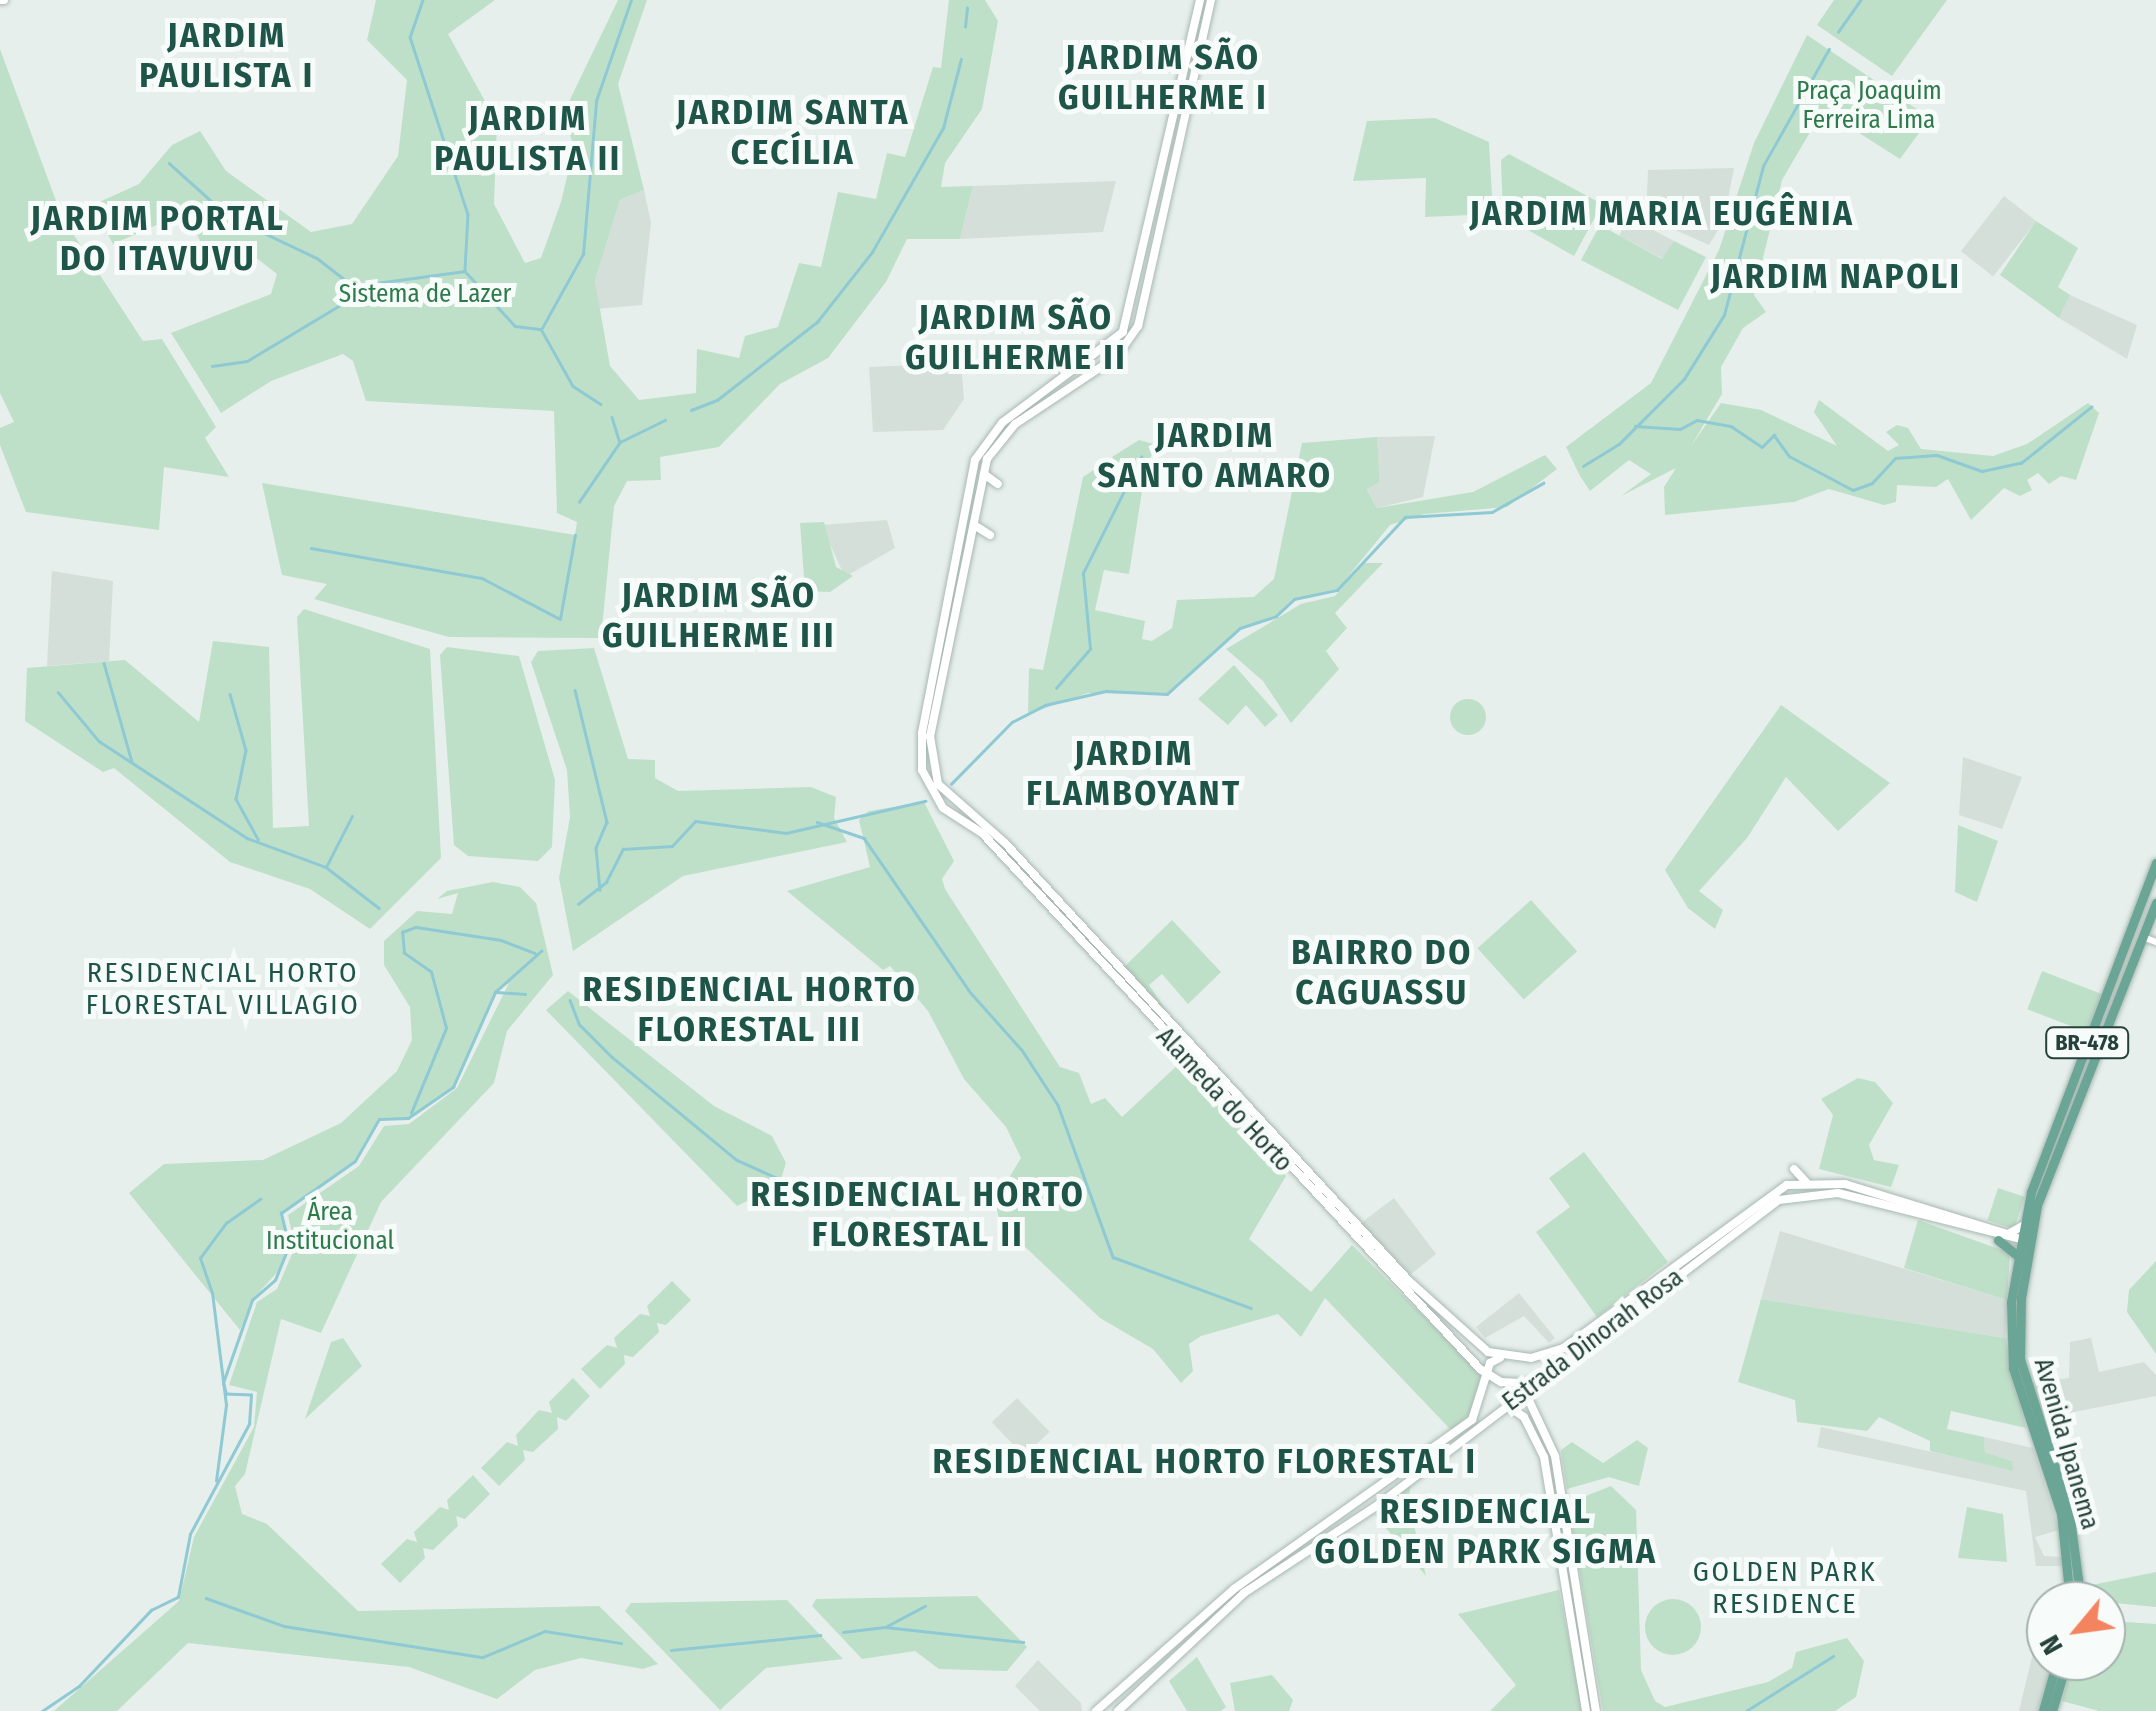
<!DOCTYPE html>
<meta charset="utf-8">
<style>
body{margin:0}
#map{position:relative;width:2156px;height:1711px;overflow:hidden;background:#e6efeb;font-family:"Fira Sans Condensed",sans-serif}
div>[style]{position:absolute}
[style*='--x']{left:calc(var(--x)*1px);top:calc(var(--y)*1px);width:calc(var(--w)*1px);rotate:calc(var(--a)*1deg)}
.built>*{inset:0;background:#d4dfda;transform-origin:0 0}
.green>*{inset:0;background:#bfe0c8;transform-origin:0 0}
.round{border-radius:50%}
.stream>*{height:2.5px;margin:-1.25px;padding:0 1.25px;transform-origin:1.25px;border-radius:1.25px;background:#8ec9d4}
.roads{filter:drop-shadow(0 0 2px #a8b8b2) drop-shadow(0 0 2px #a8b8b2)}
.tertiary>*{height:6px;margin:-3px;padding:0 3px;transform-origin:3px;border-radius:3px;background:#fff}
.secondary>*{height:8px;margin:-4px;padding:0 4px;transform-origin:4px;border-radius:4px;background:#fff}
.primary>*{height:9px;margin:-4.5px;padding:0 4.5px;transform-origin:4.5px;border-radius:4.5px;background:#6aa596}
span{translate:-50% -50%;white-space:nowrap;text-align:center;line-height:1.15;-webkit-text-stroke:10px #f7fbf9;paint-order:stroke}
.shield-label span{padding:2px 8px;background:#f7fbf9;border:2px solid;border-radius:8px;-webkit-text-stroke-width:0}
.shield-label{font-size:22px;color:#24423a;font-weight:700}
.park-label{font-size:25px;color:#2d7a4b}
.street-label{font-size:25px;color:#24423a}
.neighbourhood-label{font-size:28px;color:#1f5548;letter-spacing:2.5px}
.district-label{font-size:35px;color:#1f5548;font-weight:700;letter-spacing:2.5px}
.north{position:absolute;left:2026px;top:1581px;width:100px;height:100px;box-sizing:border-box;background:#f7fbf9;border:2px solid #a3b1ad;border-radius:50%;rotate:241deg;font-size:28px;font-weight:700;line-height:40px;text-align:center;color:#24423a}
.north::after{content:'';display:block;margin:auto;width:35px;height:45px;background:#f4845f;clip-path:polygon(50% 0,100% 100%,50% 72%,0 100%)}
</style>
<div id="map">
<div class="built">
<i style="clip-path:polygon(1734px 168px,1724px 220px,1709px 245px,1646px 217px,1648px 170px)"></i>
<i style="clip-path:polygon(1116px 181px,1103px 232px,960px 239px,973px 186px)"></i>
<i style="clip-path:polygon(644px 190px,651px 223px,642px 305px,597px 309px,595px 281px,620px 200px)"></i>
<i style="left:2004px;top:196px;width:41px;height:70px;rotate:38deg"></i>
<i style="left:1629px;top:217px;width:51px;height:21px;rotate:28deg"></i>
<i style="clip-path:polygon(2070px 295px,2137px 325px,2127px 359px,2059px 318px)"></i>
<i style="clip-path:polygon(961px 363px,964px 399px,943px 430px,873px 432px,869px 367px)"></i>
<i style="clip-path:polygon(1435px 436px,1423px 497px,1377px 508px,1367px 488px,1380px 482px,1377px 437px)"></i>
<i style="clip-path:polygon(887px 520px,895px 548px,845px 577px,821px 525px)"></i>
<i style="clip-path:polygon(52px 571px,113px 581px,109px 661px,47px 666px)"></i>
<i style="clip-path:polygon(1963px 757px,2022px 777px,2002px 829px,1959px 815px)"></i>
<i style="clip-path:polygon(1394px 1198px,1436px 1254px,1410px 1275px,1361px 1223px)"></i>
<i style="clip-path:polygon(1780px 1231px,2007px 1300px,2005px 1338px,1761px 1299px)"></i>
<i style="clip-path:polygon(1519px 1293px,1555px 1338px,1549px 1343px,1524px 1316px,1485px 1338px,1476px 1327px)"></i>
<i style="clip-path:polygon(2091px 1338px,2099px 1372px,2144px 1362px,2156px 1375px,2156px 1396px,2043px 1418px,2031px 1382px,2069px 1378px,2070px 1342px)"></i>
<i style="left:1017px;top:1398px;width:47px;height:35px;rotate:46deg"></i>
<i style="clip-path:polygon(1821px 1427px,2012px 1470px,2012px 1461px,1985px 1452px,1984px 1437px,2033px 1448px,2059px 1530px,2035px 1537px,2044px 1556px,2062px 1557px,2063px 1566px,2036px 1566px,2026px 1491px,1817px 1447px)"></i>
<i style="clip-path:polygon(2038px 1632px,2046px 1632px,2046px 1661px,2054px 1661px,2040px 1711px,2019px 1711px)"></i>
<i style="clip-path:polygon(1038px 1660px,1081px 1703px,1082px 1711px,1040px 1711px,1015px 1686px)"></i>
</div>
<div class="green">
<i style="clip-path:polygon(376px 0,495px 0,448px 34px,497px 123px,494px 204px,525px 263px,541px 258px,561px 202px,574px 147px,563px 114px,618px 0,647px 0,618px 84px,644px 190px,620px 200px,595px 281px,610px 366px,639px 400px,696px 393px,697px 349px,739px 358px,745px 336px,778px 327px,799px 263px,821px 267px,838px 192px,876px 199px,887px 153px,905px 157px,933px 67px,941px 68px,949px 0,985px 0,998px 21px,982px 109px,945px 163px,941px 187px,973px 186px,960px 239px,907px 239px,886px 282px,828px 358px,780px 384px,719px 447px,660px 457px,661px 480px,627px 481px,614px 506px,601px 638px,449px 637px,314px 599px,327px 584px,282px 575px,262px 483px,575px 535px,577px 522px,557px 513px,554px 411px,366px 401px,353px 361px,343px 354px,271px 381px,221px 413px,171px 333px,271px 294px,277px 274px,245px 249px,209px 258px,190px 221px,159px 224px,113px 244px,95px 211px,95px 204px,139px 184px,172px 145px,200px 131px,226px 171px,311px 232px,352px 224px,398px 156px,407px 80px,367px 40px)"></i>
<i style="clip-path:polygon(1834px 0,1947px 0,1892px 76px,1817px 25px)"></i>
<i style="clip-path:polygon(1807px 35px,1930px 118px,1900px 159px,1823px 110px,1782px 180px,1754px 295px,1766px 312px,1743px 328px,1721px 367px,1722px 394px,1691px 446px,1721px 403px,1761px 410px,1837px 446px,1814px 412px,1819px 400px,1888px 451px,1899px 445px,1886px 432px,1897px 425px,1908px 428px,1921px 449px,1993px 456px,2027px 444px,2088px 403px,2099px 413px,2076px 480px,2061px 476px,2049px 484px,2038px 473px,2027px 480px,2032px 490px,2020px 496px,2004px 488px,1971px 520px,1948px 479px,1936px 487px,1897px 485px,1896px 502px,1884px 505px,1829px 489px,1794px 502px,1665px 515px,1664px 487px,1676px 468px,1621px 496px,1651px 474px,1629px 460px,1590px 491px,1580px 476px,1566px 447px,1651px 383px,1719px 250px,1754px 143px)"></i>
<i style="clip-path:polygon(0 49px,62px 217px,143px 341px,162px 339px,216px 427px,205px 438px,229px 477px,164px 467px,159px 530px,26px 512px,0 445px,0 428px,14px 422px,0 393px)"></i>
<i style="clip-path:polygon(1367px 121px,1435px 118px,1489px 142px,1493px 214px,1425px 217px,1426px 178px,1353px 181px)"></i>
<i style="clip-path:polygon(1509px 154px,1602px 204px,1574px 256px,1503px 216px,1501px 160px)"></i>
<i style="clip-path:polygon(2036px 221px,2078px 248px,2058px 287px,2070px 295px,2059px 318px,2000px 275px)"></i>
<i style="clip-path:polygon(1600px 225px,1662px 259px,1674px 241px,1706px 257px,1678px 310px,1581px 260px)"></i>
<i style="clip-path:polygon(1377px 437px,1380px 482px,1367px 489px,1377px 508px,1473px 492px,1545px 455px,1557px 469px,1507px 507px,1424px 514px,1390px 525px,1337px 590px,1294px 599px,1276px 616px,1240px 628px,1167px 694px,1088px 693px,1028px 714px,1029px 668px,1043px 670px,1083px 477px,1100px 466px,1116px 480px,1125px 475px,1112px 457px,1139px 440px,1157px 445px,1146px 466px,1129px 574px,1104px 570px,1095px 610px,1145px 621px,1142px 639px,1152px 641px,1172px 628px,1177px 600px,1254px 597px,1274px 579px,1302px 443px)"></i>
<i style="clip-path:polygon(824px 522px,836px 567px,853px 576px,830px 592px,805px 591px,800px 523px)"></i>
<i style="clip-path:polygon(1363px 563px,1383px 563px,1335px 613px,1347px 628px,1326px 651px,1339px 669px,1291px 723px,1263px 681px,1226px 649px,1301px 604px,1335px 596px)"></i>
<i style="clip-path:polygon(304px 609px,430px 649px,441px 858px,370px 929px,310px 889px,230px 862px,114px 768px,103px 772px,25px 721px,27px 668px,125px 660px,199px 722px,213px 641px,269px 647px,273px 828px,309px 826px,297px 617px)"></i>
<i style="clip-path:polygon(447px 647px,519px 656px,555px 780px,552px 847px,538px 861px,468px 856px,454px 845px,440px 655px)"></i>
<i style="clip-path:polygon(594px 648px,628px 759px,655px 760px,655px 778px,678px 791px,811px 787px,836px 797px,834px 818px,847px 842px,683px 876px,573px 951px,559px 878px,570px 817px,567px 770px,531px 662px,538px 651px)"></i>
<i style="clip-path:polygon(1234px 665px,1278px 715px,1265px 727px,1246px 705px,1228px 725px,1198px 699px)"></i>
<i class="round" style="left:1450px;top:699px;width:36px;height:36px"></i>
<i style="clip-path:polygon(1781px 705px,1890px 783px,1838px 831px,1786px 777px,1747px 838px,1699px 891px,1723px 910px,1715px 929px,1688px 908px,1665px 870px)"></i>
<i style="clip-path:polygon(924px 802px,954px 861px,942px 879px,945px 889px,1060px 1067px,1079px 1073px,1091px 1104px,1105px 1098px,1122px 1117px,1182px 1061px,1286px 1176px,1249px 1239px,1311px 1292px,1352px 1245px,1481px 1373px,1475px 1410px,1451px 1430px,1325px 1298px,1301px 1337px,1278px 1314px,1201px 1336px,1189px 1344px,1193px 1371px,1181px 1383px,1153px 1349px,1100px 1318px,1000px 1223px,995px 1201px,1021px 1158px,1006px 1127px,964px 1079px,928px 1011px,890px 966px,883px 970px,787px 891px,870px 867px,859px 820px,869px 811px)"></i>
<i style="clip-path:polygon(1958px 825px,1998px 841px,1977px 902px,1955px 892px)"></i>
<i style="clip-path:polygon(493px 882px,520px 887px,536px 903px,553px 975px,507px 1031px,494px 1083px,381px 1202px,321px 1333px,281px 1319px,245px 1474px,235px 1486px,242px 1514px,267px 1524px,358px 1611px,599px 1606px,658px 1664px,643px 1669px,581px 1658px,535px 1670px,497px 1699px,409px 1667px,188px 1643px,117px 1711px,54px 1711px,179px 1601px,194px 1537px,254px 1427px,257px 1392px,229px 1385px,257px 1302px,277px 1289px,295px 1247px,288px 1215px,359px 1166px,384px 1126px,409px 1124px,457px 1088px,509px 983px,495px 992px,453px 1087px,408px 1118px,379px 1118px,355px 1161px,281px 1213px,289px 1238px,281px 1268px,252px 1300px,240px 1330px,129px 1193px,164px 1164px,263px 1160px,341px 1123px,397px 1071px,412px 1040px,410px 1007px,384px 965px,384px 941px,417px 911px,452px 914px,458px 893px,437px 899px,447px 891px)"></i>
<i style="left:1531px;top:900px;width:69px;height:72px;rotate:48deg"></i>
<i style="clip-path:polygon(1172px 920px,1221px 972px,1188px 1004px,1162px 974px,1149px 985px,1172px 1019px,1123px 968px)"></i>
<i style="left:2042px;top:971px;width:64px;height:41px;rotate:21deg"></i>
<i style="clip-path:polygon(568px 991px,714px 1106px,772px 1136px,786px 1163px,779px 1185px,737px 1206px,546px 1010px)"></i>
<i style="clip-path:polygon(1858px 1078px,1875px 1082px,1893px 1103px,1869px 1145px,1874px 1160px,1899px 1165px,1891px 1187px,1819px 1169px,1833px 1115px,1821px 1099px)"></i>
<i style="clip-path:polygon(1584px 1152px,1668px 1262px,1597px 1317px,1536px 1232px,1570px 1207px,1549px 1178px)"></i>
<i style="left:1998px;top:1188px;width:28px;height:34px;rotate:18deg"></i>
<i style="clip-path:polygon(1918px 1220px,2010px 1253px,2007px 1300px,1904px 1268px)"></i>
<i style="clip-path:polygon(2156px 1261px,2156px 1354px,2127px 1312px,2129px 1290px)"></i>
<i style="clip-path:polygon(672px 1281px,691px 1300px,666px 1325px,657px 1323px,659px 1332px,633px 1357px,624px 1355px,625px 1364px,600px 1389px,581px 1369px,607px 1345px,617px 1348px,614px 1338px,640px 1314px,650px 1316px,647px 1306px)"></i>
<i style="clip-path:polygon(1761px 1299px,2005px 1338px,2026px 1428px,1951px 1411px,1947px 1429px,1984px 1437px,1985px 1452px,2012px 1461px,2013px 1471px,1930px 1451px,1930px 1441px,1879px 1417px,1867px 1431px,1797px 1422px,1795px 1400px,1738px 1382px)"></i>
<i style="clip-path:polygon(343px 1338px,362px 1366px,305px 1419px,331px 1342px)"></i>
<i style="clip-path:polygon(573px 1378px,590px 1396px,566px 1421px,557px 1417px,558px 1429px,533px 1452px,523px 1450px,525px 1460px,499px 1486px,481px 1468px,507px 1442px,518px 1446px,516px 1435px,539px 1410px,552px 1413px,549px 1402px)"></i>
<i style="clip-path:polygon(1637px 1440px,1648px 1448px,1639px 1486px,1609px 1477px,1567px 1489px,1561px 1450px,1572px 1442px,1603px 1463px)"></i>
<i style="clip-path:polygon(473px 1475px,490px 1494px,465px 1519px,456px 1516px,458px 1526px,433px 1550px,423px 1548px,425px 1558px,400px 1583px,381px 1564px,407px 1539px,417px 1542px,414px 1532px,440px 1507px,449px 1510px,447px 1500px)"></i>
<i style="clip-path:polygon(1411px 1485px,1408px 1500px,1426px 1576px,1375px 1515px)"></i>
<i style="clip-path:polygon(1611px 1486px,1636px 1510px,1641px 1670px,1655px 1701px,1665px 1707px,1768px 1682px,1792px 1668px,1796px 1652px,1847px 1638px,1864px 1661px,1856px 1697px,1835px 1711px,1603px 1711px,1568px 1503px)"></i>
<i style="clip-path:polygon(1967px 1507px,2003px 1514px,2007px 1562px,1958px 1558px)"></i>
<i style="clip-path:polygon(2156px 1572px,2156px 1607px,2094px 1601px,2092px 1585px)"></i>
<i style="clip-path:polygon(1559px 1590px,1583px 1711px,1490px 1711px,1516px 1685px,1458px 1614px)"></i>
<i style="clip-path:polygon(977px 1596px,1027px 1647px,1007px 1671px,939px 1669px,915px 1651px,862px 1659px,812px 1606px,816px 1599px)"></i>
<i class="round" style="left:1645px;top:1599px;width:56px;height:56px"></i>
<i style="clip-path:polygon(787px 1600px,843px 1659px,766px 1668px,720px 1710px,625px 1611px,631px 1603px)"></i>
<i style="clip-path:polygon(2112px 1621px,2156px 1624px,2156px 1711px,2099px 1711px,2062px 1701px,2072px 1661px,2100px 1669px,2106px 1661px)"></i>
<i style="clip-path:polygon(1197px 1657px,1226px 1707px,1221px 1711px,1187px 1711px,1169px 1681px)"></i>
<i style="clip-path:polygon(1272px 1675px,1293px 1700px,1289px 1711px,1235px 1711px,1230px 1683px)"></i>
</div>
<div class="stream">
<i style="--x:423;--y:0;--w:39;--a:109"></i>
<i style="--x:410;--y:37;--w:186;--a:71.9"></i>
<i style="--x:468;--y:214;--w:55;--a:93.1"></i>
<i style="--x:965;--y:27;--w:19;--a:-84"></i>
<i style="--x:1838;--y:32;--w:39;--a:-55"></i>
<i style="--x:169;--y:163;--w:79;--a:41.9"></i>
<i style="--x:228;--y:216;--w:98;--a:25.3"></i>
<i style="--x:317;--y:258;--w:46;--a:37.9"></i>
<i style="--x:542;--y:328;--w:85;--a:-61"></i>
<i style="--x:583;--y:254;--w:154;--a:-85.1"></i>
<i style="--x:596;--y:101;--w:107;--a:-70.9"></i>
<i style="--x:212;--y:366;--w:35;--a:-8"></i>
<i style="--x:247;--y:361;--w:114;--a:-31"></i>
<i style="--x:345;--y:302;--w:18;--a:-61"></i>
<i style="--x:354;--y:286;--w:112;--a:-7.7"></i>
<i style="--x:465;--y:271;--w:74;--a:47.7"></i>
<i style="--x:515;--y:326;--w:26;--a:7"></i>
<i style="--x:541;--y:329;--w:65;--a:60.7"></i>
<i style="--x:573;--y:386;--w:33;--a:33"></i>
<i style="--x:691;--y:410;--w:28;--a:-21"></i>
<i style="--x:717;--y:400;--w:127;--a:-38"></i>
<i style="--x:817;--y:322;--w:89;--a:-51.8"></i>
<i style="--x:872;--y:252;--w:143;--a:-60.2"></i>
<i style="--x:943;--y:128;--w:71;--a:-75.4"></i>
<i style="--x:612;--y:417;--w:24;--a:73"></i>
<i style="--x:1635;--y:426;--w:45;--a:3.8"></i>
<i style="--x:1680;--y:429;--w:19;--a:-28"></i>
<i style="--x:1697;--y:420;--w:35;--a:10"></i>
<i style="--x:1731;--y:426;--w:37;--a:34"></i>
<i style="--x:1762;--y:447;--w:17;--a:-45"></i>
<i style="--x:1774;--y:435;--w:26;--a:54"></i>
<i style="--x:1789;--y:456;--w:72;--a:28"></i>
<i style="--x:1853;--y:490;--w:20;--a:-20"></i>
<i style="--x:1872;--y:483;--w:34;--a:-47"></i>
<i style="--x:1895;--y:458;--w:42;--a:-4.1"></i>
<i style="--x:1937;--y:455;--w:48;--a:19.6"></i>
<i style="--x:1982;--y:471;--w:40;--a:-12"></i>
<i style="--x:2021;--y:463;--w:90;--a:-38.7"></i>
<i style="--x:1583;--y:466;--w:42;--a:-31.4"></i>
<i style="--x:1619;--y:444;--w:92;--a:-45"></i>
<i style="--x:1684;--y:379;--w:75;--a:-58"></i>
<i style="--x:1724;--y:315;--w:154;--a:-75.3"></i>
<i style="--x:1763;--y:166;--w:134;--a:-60.6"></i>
<i style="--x:579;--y:502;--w:73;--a:-55.7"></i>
<i style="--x:620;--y:442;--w:50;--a:-26.1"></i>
<i style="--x:311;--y:548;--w:174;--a:10"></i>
<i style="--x:482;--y:578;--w:88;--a:27.7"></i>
<i style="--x:560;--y:619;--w:85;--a:-79.9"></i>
<i style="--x:104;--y:663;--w:103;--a:74.2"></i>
<i style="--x:1056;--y:688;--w:52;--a:-48.9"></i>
<i style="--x:1090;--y:649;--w:76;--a:-95.3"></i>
<i style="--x:1083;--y:573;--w:130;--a:-63.4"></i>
<i style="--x:575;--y:690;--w:136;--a:76.4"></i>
<i style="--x:607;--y:822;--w:28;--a:113"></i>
<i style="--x:596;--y:848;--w:42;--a:84.6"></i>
<i style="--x:58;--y:692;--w:64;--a:50.1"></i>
<i style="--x:99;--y:741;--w:177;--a:33.2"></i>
<i style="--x:247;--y:838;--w:84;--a:20.2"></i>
<i style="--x:326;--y:867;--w:67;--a:37.7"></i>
<i style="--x:230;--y:694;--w:58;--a:74.1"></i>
<i style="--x:246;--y:750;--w:50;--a:101.5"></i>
<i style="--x:236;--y:799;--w:46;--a:61.2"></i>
<i style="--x:951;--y:784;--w:87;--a:-45.5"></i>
<i style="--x:1012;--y:722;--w:37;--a:-27"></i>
<i style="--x:1045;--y:705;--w:63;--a:-12.9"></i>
<i style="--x:1106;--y:691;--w:61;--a:2.8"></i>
<i style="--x:1167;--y:694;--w:98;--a:-42.1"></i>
<i style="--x:1240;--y:628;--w:38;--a:-18"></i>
<i style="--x:1276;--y:616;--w:25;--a:-43"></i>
<i style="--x:1294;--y:599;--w:44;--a:-11.8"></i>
<i style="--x:1337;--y:590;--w:100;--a:-47"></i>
<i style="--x:1405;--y:517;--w:87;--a:-3.3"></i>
<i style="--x:1492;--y:512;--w:59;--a:-29.6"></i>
<i style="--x:817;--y:822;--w:50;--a:18.8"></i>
<i style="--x:864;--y:838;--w:188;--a:55.4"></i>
<i style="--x:971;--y:993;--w:76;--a:48.2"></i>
<i style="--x:1022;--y:1050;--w:66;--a:56.8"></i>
<i style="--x:1058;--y:1105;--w:162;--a:70.1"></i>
<i style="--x:1113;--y:1257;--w:147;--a:20.3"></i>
<i style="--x:326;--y:867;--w:57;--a:-63"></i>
<i style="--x:578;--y:904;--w:36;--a:-38"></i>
<i style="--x:606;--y:882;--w:37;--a:-63"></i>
<i style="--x:623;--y:849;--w:49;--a:-3.5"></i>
<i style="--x:672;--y:846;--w:34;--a:-47"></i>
<i style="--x:695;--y:821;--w:92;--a:7.5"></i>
<i style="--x:786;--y:833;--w:143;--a:-13"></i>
<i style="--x:497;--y:992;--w:28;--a:4"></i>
<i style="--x:570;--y:1000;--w:26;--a:69"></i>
<i style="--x:579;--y:1024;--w:47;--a:45"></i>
<i style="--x:612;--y:1057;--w:162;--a:39.5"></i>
<i style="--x:737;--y:1160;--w:73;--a:24.1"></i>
<i style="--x:411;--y:1113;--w:92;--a:-67.6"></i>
<i style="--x:446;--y:1028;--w:58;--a:-105"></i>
<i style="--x:431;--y:972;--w:33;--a:-145"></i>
<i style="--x:404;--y:953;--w:21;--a:-95"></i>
<i style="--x:402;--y:932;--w:15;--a:-20"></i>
<i style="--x:416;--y:927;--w:86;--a:8.7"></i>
<i style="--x:501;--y:940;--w:36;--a:21"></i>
<i style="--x:216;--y:1481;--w:77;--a:-82.5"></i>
<i style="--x:226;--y:1405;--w:113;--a:-97.1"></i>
<i style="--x:212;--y:1293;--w:37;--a:-109"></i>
<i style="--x:200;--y:1258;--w:44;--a:-53.4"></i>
<i style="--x:226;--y:1223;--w:42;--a:-35.2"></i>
<i style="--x:206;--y:1598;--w:83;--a:19.7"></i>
<i style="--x:284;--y:1626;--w:201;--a:8.9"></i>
<i style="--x:483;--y:1657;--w:67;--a:-22.8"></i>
<i style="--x:545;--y:1631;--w:77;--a:9"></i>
<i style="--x:887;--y:1626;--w:43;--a:-27.8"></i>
<i style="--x:843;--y:1632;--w:42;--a:-6.8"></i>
<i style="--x:885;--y:1627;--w:139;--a:6.2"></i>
<i style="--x:671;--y:1650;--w:150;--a:-5.7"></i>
<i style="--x:42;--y:1711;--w:45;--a:-34"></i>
<i style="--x:79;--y:1686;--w:105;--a:-46.5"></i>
<i style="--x:151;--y:1610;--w:30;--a:-26"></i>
<i style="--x:178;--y:1597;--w:64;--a:-79.2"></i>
<i style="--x:190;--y:1534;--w:125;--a:-61.8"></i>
<i style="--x:249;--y:1424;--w:29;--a:-86"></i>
<i style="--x:251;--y:1395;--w:25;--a:-178"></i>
<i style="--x:226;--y:1394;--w:11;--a:-105"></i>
<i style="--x:223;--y:1383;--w:88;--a:-70.7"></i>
<i style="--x:252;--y:1300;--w:30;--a:-41"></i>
<i style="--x:275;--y:1280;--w:37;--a:-68"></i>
<i style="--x:289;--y:1246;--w:34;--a:-104"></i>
<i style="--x:281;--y:1213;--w:90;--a:-35.1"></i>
<i style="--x:355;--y:1161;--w:48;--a:-60.3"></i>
<i style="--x:379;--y:1119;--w:29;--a:-2"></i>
<i style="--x:408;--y:1118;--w:55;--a:-34.6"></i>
<i style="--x:453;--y:1087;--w:104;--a:-66.1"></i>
<i style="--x:495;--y:992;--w:62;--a:-41.7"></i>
<i style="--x:1746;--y:1711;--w:103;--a:-32.3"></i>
</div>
<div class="roads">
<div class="tertiary">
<i style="--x:2143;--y:937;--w:14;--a:21"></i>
</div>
<div class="secondary">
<i style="--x:0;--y:0;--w:4;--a:0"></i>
<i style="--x:1200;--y:0;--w:341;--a:103.1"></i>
<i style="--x:1123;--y:332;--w:151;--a:143.1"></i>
<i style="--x:1002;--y:423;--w:46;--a:126.1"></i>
<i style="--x:975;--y:460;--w:278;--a:101"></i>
<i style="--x:922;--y:733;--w:37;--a:90"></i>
<i style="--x:922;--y:770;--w:43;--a:61.1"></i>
<i style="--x:943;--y:808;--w:46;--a:32.7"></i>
<i style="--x:982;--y:833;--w:732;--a:47.1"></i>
<i style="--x:1480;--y:1369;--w:25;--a:32"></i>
<i style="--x:1501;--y:1382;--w:35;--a:3"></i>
<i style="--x:1211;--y:0;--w:334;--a:102.6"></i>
<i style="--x:1138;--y:326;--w:38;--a:125"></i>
<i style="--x:1116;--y:357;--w:121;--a:146.4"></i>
<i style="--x:1015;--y:424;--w:45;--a:128.7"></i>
<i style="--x:987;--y:459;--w:283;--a:101.6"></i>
<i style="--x:930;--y:736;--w:49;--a:80.5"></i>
<i style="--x:938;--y:784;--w:89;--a:41.4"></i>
<i style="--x:1005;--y:843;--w:596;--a:47.31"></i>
<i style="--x:1409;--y:1281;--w:106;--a:41.9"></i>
<i style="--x:1488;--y:1352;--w:43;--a:7.9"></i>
<i style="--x:1531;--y:1358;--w:34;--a:-17"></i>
<i style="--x:1564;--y:1348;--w:276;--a:-36.2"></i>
<i style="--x:1787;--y:1185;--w:58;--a:-1"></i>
<i style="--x:1845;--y:1184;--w:170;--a:17.1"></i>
<i style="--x:2008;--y:1234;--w:18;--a:-29"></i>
<i style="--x:984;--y:474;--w:17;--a:36"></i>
<i style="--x:974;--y:525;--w:19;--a:32"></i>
<i style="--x:1794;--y:1169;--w:18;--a:47"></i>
<i style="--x:1525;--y:1392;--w:71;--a:64.9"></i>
<i style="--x:1555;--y:1456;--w:258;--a:80.9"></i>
<i style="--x:1508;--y:1406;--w:19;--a:35"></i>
<i style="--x:1524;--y:1417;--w:45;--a:63.4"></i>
<i style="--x:1544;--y:1457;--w:257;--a:80.6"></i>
<i style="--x:1096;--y:1711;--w:184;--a:-41.5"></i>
<i style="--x:1234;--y:1589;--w:292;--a:-35.4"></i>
<i style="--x:1472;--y:1420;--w:60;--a:-72.5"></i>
<i style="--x:1490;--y:1363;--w:11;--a:-27"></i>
<i style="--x:1118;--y:1711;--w:173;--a:-43.1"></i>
<i style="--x:1244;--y:1593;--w:160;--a:-33.3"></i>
<i style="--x:1378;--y:1505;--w:504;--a:-37.26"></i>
<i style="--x:1779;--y:1200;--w:59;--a:-6.8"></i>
<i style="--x:1838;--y:1193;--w:189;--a:14.1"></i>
</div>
<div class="primary">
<i style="--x:1998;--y:1240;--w:26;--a:39"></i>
<i style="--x:2070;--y:1601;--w:88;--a:-95.8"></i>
<i style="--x:2061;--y:1513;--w:153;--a:-108.3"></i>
<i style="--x:2013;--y:1368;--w:66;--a:-91.7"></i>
<i style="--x:2011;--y:1302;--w:112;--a:-79.7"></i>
<i style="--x:2031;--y:1192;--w:352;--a:-69.2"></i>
<i style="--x:2081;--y:1601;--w:91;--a:-97.6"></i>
<i style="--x:2069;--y:1511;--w:160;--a:-107.9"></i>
<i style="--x:2020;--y:1359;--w:61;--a:-89.1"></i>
<i style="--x:2021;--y:1298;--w:94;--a:-80.2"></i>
<i style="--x:2037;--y:1205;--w:325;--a:-68.5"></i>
<i style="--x:2043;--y:1711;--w:52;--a:-74.4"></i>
<i style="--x:2052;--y:1711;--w:52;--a:-73.3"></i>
</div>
</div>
<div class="shield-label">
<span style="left:2087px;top:1043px">BR-478</span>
</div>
<div class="park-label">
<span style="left:1869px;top:106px">Praça Joaquim<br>Ferreira Lima</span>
<span style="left:425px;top:294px">Sistema de Lazer</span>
<span style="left:330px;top:1227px">Área<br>Institucional</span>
</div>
<div class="street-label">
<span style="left:1224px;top:1100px;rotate:47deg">Alameda do Horto</span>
<span style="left:1593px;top:1340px;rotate:-37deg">Estrada Dinorah Rosa</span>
<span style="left:2066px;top:1444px;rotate:74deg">Avenida Ipanema</span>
</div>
<div class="neighbourhood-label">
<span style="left:223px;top:989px">RESIDENCIAL HORTO<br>FLORESTAL VILLAGIO</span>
<span style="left:1785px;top:1588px">GOLDEN PARK<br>RESIDENCE</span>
</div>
<div class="district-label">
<span style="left:227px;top:55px">JARDIM<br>PAULISTA I</span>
<span style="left:1163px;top:77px">JARDIM SÃO<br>GUILHERME I</span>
<span style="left:793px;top:132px">JARDIM SANTA<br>CECÍLIA</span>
<span style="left:528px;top:138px">JARDIM<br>PAULISTA II</span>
<span style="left:1662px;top:213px">JARDIM MARIA EUGÊNIA</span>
<span style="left:158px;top:238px">JARDIM PORTAL<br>DO ITAVUVU</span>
<span style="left:1836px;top:276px">JARDIM NAPOLI</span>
<span style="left:1016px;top:337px">JARDIM SÃO<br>GUILHERME II</span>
<span style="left:1215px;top:455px">JARDIM<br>SANTO AMARO</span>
<span style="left:719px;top:615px">JARDIM SÃO<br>GUILHERME III</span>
<span style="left:1134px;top:773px">JARDIM<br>FLAMBOYANT</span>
<span style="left:1382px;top:972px">BAIRRO DO<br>CAGUASSU</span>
<span style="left:750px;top:1009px">RESIDENCIAL HORTO<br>FLORESTAL III</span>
<span style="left:918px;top:1214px">RESIDENCIAL HORTO<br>FLORESTAL II</span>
<span style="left:1205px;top:1461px">RESIDENCIAL HORTO FLORESTAL I</span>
<span style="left:1486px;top:1531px">RESIDENCIAL<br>GOLDEN PARK SIGMA</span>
</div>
<div class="north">N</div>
</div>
